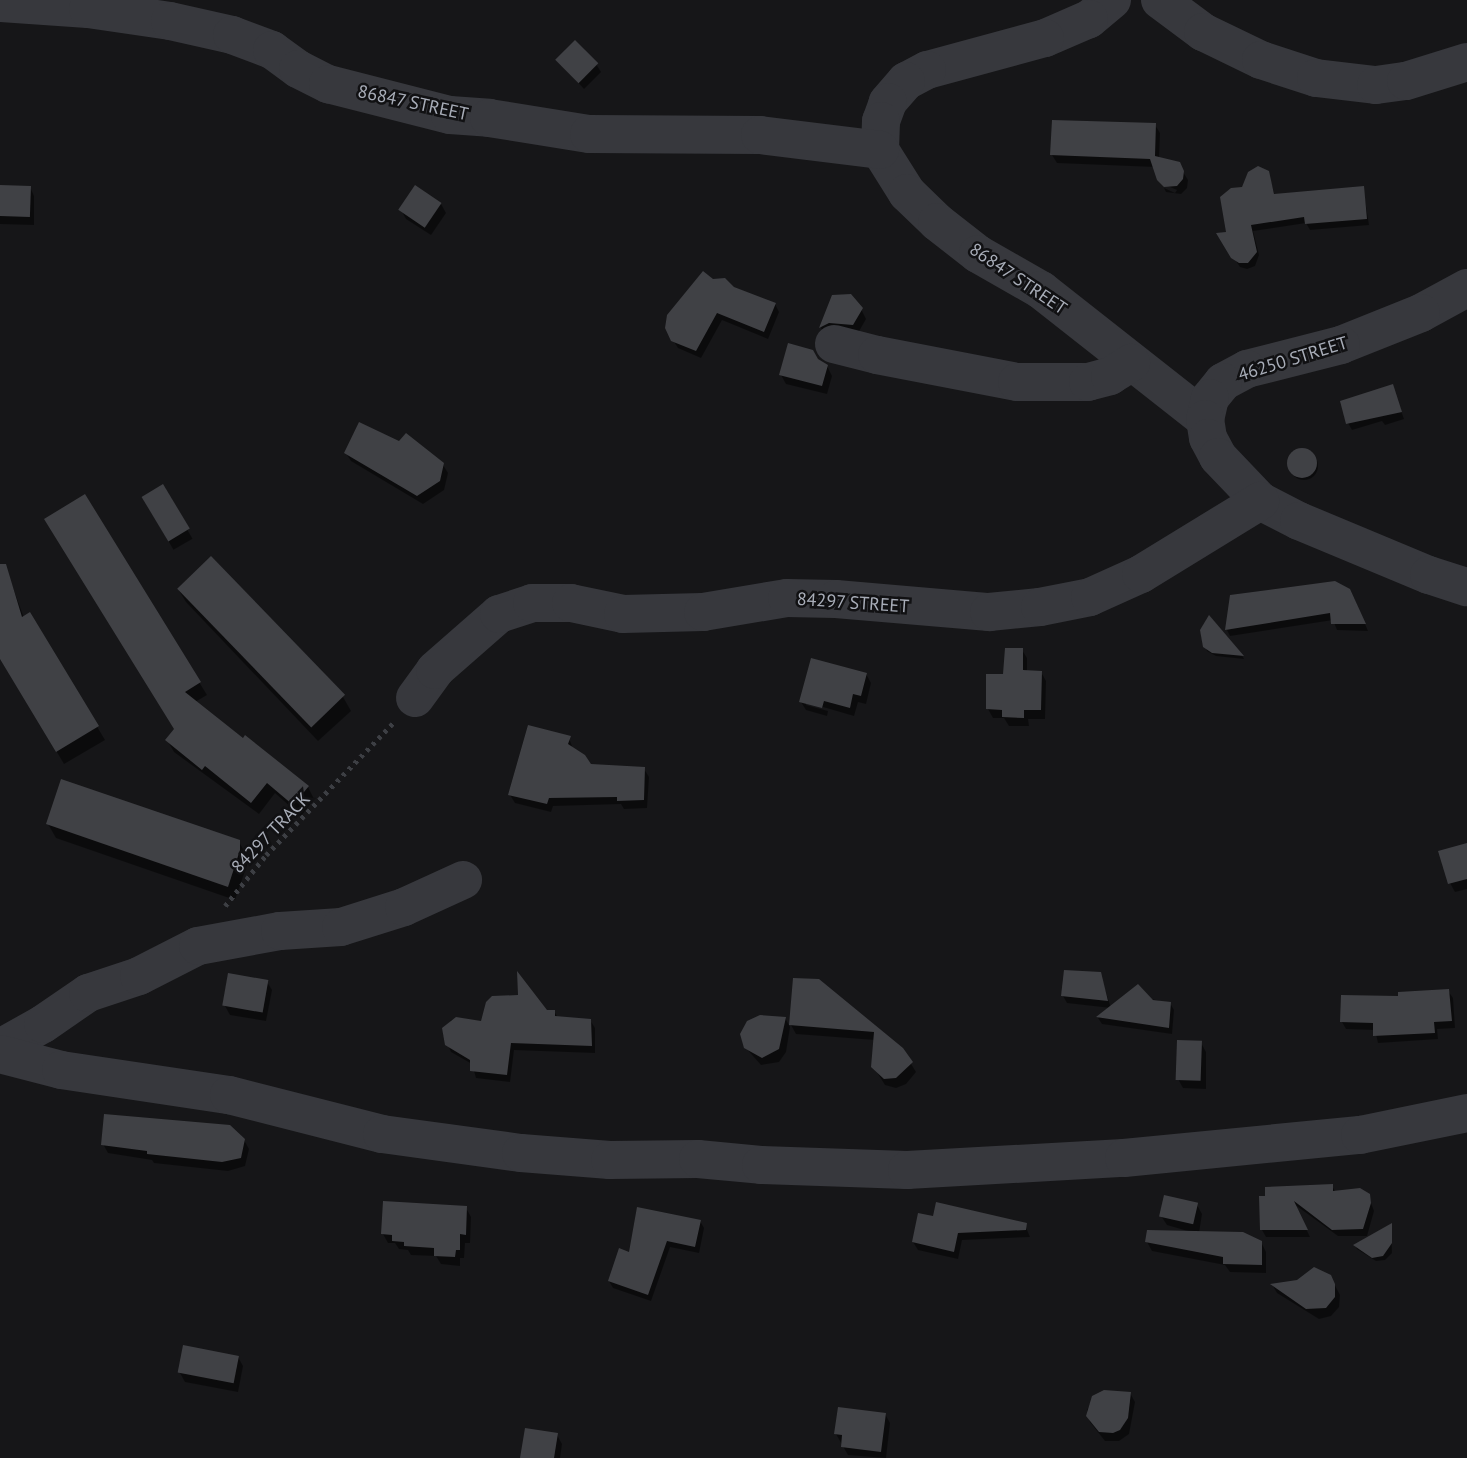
<!DOCTYPE html>
<style>
body{margin:0}
#map{position:relative;width:1467px;height:1458px;overflow:hidden;background:#161618;font-family:"PT Sans",sans-serif}
div>[style]{position:absolute}
[style*='--x']{left:calc(var(--x)*1px);top:calc(var(--y)*1px);width:calc(var(--w)*1px);rotate:calc(var(--a)*1deg)}
.shadow>*{inset:0;background:#0007;transform-origin:0 0}
.round{border-radius:50%}
.building>*{inset:0;background:#404145;transform-origin:0 0}
.path>*{height:4.5px;margin-top:-2.25px;transform-origin:0;background:repeating-linear-gradient(90deg,#3d3f44 0 3.5px,transparent 0 8.5px)}
.minor>*{height:38px;margin:-19px;padding:0 19px;transform-origin:19px;border-radius:19px;background:#37383d}
span{translate:-50% -50%;white-space:nowrap;text-align:center;line-height:1.15;-webkit-text-stroke:5px #111113;paint-order:stroke}
.street-label{font-size:18px;color:#a8adb8}
</style>
<div id="map">
<div class="shadow">
<i style="clip-path:polygon(557px 59px,596px 64px,601px 72px,584px 89px)"></i>
<i style="clip-path:polygon(1155px 125px,1160px 133px,1159px 158px,1183px 172px,1188px 180px,1187px 188px,1181px 194px,1166px 192px,1164px 188px,1175px 193px,1177px 190px,1161px 183px,1155px 167px,1057px 163px,1052px 155px)"></i>
<i style="clip-path:polygon(1268px 172px,1275px 196px,1363px 187px,1369px 225px,1310px 230px,1306px 223px,1253px 231px,1259px 255px,1255px 266px,1247px 269px,1240px 267px,1219px 235px,1228px 234px,1243px 189px)"></i>
<i style="clip-path:polygon(0 187px,30px 187px,34px 196px,34px 225px,0 224px)"></i>
<i style="clip-path:polygon(441px 204px,446px 213px,431px 235px,406px 219px,401px 210px)"></i>
<i style="clip-path:polygon(713px 281px,775px 304px,779px 312px,768px 339px,722px 320px,701px 358px,678px 348px,673px 340px)"></i>
<i style="clip-path:polygon(833px 297px,861px 309px,866px 319px,858px 333px,826px 336px,821px 328px)"></i>
<i style="clip-path:polygon(817px 360px,827px 366px,832px 376px,827px 394px,786px 384px,781px 375px)"></i>
<i style="clip-path:polygon(1392px 386px,1404px 419px,1385px 425px,1382px 421px,1352px 430px,1348px 423px)"></i>
<i class="round" style="left:1290px;top:452px;width:28px;height:28px"></i>
<i style="clip-path:polygon(346px 453px,443px 465px,448px 473px,444px 490px,423px 504px,351px 461px)"></i>
<i style="left:162px;top:486px;width:61px;height:22px;rotate:60deg"></i>
<i style="clip-path:polygon(85px 496px,207px 695px,195px 702px,308px 787px,314px 799px,301px 816px,275px 793px,259px 814px,174px 752px,167px 740px,176px 729px)"></i>
<i style="clip-path:polygon(9px 577px,24px 618px,30px 615px,105px 740px,64px 764px,0 656px,0 579px)"></i>
<i style="clip-path:polygon(178px 589px,343px 697px,351px 711px,318px 741px,186px 602px)"></i>
<i style="clip-path:polygon(1354px 598px,1368px 631px,1337px 630px,1333px 620px,1230px 636px,1227px 630px)"></i>
<i style="clip-path:polygon(1209px 618px,1243px 657px,1244px 659px,1216px 656px,1207px 651px,1205px 646px)"></i>
<i style="clip-path:polygon(1022px 650px,1027px 658px,1027px 672px,1041px 672px,1046px 681px,1045px 719px,1028px 719px,1029px 726px,1009px 726px,1004px 718px,993px 718px,988px 709px)"></i>
<i style="clip-path:polygon(866px 674px,871px 683px,866px 704px,858px 702px,854px 716px,806px 702px,806px 705px,828px 711px,827px 716px,806px 710px,801px 702px)"></i>
<i style="clip-path:polygon(569px 738px,573px 749px,590px 766px,644px 769px,649px 777px,647px 808px,624px 809px,621px 804px,553px 806px,551px 812px,515px 803px,510px 795px)"></i>
<i style="clip-path:polygon(48px 824px,239px 842px,247px 856px,247px 865px,235px 900px,56px 838px)"></i>
<i style="clip-path:polygon(1467px 845px,1467px 889px,1455px 892px,1450px 883px)"></i>
<i style="clip-path:polygon(1100px 974px,1111px 1008px,1146px 998px,1170px 1003px,1174px 1010px,1172px 1034px,1102px 1024px,1098px 1018px,1111px 1008px,1067px 1003px,1063px 996px)"></i>
<i style="clip-path:polygon(794px 980px,902px 1049px,916px 1072px,906px 1084px,896px 1088px,885px 1085px,873px 1066px,875px 1040px,796px 1034px,791px 1025px)"></i>
<i style="clip-path:polygon(267px 982px,272px 990px,266px 1021px,230px 1015px,225px 1006px)"></i>
<i style="clip-path:polygon(1448px 991px,1453px 998px,1455px 1028px,1437px 1029px,1438px 1039px,1378px 1043px,1375px 1030px,1346px 1029px,1342px 1022px,1400px 998px)"></i>
<i style="clip-path:polygon(554px 1011px,558px 1018px,590px 1020px,595px 1028px,595px 1053px,514px 1050px,510px 1082px,476px 1078px,472px 1064px,451px 1052px,443px 1034px,451px 1020px,461px 1018px,482px 1023px)"></i>
<i style="clip-path:polygon(785px 1018px,790px 1027px,786px 1052px,779px 1062px,761px 1065px,745px 1047px)"></i>
<i style="clip-path:polygon(1201px 1043px,1206px 1052px,1206px 1089px,1183px 1088px,1178px 1079px)"></i>
<i style="clip-path:polygon(244px 1140px,249px 1149px,245px 1166px,228px 1171px,154px 1163px,152px 1160px,108px 1153px,103px 1144px)"></i>
<i style="clip-path:polygon(1332px 1186px,1336px 1193px,1370px 1200px,1374px 1211px,1367px 1236px,1338px 1236px,1294px 1204px,1310px 1237px,1266px 1237px,1262px 1230px,1261px 1198px)"></i>
<i style="clip-path:polygon(1197px 1205px,1202px 1214px,1199px 1233px,1261px 1242px,1266px 1252px,1266px 1273px,1230px 1272px,1225px 1265px,1152px 1251px,1147px 1242px,1191px 1232px,1167px 1225px,1161px 1216px)"></i>
<i style="clip-path:polygon(466px 1208px,471px 1217px,470px 1243px,465px 1243px,464px 1258px,460px 1258px,460px 1266px,441px 1264px,436px 1256px,411px 1255px,408px 1250px,399px 1249px,395px 1243px,388px 1243px,383px 1234px)"></i>
<i style="clip-path:polygon(919px 1215px,1025px 1225px,1030px 1237px,962px 1240px,958px 1259px,918px 1250px,913px 1242px)"></i>
<i style="clip-path:polygon(700px 1221px,704px 1228px,699px 1253px,670px 1247px,651px 1301px,613px 1288px,609px 1281px,630px 1254px)"></i>
<i style="clip-path:polygon(1391px 1225px,1392px 1253px,1385px 1260px,1376px 1261px,1357px 1249px,1355px 1246px)"></i>
<i style="clip-path:polygon(1330px 1276px,1340px 1295px,1339px 1307px,1331px 1316px,1319px 1319px,1277px 1293px,1273px 1286px)"></i>
<i style="clip-path:polygon(238px 1357px,243px 1366px,238px 1392px,185px 1382px,180px 1373px)"></i>
<i style="clip-path:polygon(1130px 1393px,1135px 1402px,1129px 1434px,1119px 1441px,1105px 1441px,1090px 1422px,1087px 1410px,1093px 1398px)"></i>
<i style="clip-path:polygon(885px 1414px,890px 1423px,886px 1458px,848px 1455px,836px 1434px)"></i>
<i style="clip-path:polygon(557px 1435px,562px 1444px,560px 1458px,522px 1458px)"></i>
</div>
<div class="building">
<i style="left:575px;top:40px;width:33px;height:28px;rotate:45deg"></i>
<i style="clip-path:polygon(1052px 120px,1156px 123px,1155px 156px,1180px 162px,1184px 171px,1183px 179px,1177px 186px,1164px 187px,1157px 180px,1150px 159px,1050px 155px)"></i>
<i style="clip-path:polygon(1258px 166px,1269px 171px,1274px 194px,1364px 186px,1367px 219px,1305px 224px,1304px 217px,1251px 225px,1257px 252px,1248px 263px,1239px 263px,1231px 258px,1216px 233px,1226px 232px,1220px 197px,1231px 188px,1242px 187px,1248px 172px)"></i>
<i style="left:0;top:185px;width:31px;height:31px;rotate:2deg"></i>
<i style="left:415px;top:185px;width:32px;height:30px;rotate:34deg"></i>
<i style="clip-path:polygon(703px 271px,713px 279px,725px 278px,734px 287px,776px 303px,764px 332px,717px 313px,696px 351px,671px 341px,665px 328px,667px 315px)"></i>
<i style="clip-path:polygon(851px 294px,863px 308px,853px 325px,829px 323px,819px 328px,832px 295px)"></i>
<i style="clip-path:polygon(788px 343px,813px 350px,818px 359px,828px 365px,822px 386px,779px 375px)"></i>
<i style="clip-path:polygon(1393px 384px,1402px 412px,1346px 424px,1340px 401px)"></i>
<i style="clip-path:polygon(359px 422px,399px 441px,406px 433px,444px 463px,440px 481px,417px 496px,344px 453px)"></i>
<i class="round" style="left:1287px;top:448px;width:30px;height:30px"></i>
<i style="left:163px;top:484px;width:52px;height:25px;rotate:59deg"></i>
<i style="clip-path:polygon(85px 494px,201px 682px,185px 692px,243px 738px,245px 735px,309px 786px,293px 805px,267px 783px,251px 803px,205px 766px,202px 770px,165px 740px,174px 729px,44px 519px)"></i>
<i style="left:211px;top:556px;width:193px;height:47px;rotate:46deg"></i>
<i style="clip-path:polygon(0 564px,6px 564px,22px 617px,30px 612px,99px 726px,56px 752px,0 659px)"></i>
<i style="clip-path:polygon(1335px 581px,1350px 589px,1366px 624px,1331px 624px,1330px 613px,1225px 630px,1230px 595px)"></i>
<i style="clip-path:polygon(1209px 615px,1244px 656px,1212px 653px,1203px 647px,1200px 630px)"></i>
<i style="clip-path:polygon(1005px 648px,1023px 648px,1023px 670px,1042px 671px,1041px 710px,1024px 710px,1024px 718px,1002px 717px,1002px 710px,986px 709px,986px 674px,1003px 674px)"></i>
<i style="clip-path:polygon(811px 658px,867px 673px,861px 696px,853px 694px,850px 708px,824px 701px,822px 708px,799px 702px)"></i>
<i style="clip-path:polygon(528px 725px,571px 736px,568px 744px,585px 755px,591px 764px,645px 767px,644px 800px,617px 801px,617px 797px,549px 798px,547px 804px,508px 795px)"></i>
<i style="clip-path:polygon(61px 779px,240px 840px,240px 850px,228px 887px,46px 824px)"></i>
<i style="clip-path:polygon(1467px 843px,1467px 879px,1448px 884px,1438px 851px)"></i>
<i style="clip-path:polygon(1064px 970px,1101px 972px,1108px 1001px,1061px 996px)"></i>
<i style="clip-path:polygon(517px 971px,547px 1010px,555px 1010px,555px 1016px,591px 1019px,592px 1046px,511px 1043px,507px 1075px,470px 1071px,470px 1060px,445px 1045px,442px 1028px,456px 1017px,481px 1021px,486px 1002px,492px 996px,518px 995px)"></i>
<i style="left:228px;top:973px;width:41px;height:33px;rotate:10deg"></i>
<i style="clip-path:polygon(793px 978px,819px 979px,903px 1048px,913px 1062px,896px 1078px,884px 1079px,871px 1067px,874px 1032px,789px 1025px)"></i>
<i style="clip-path:polygon(1138px 984px,1153px 1000px,1171px 1002px,1169px 1028px,1096px 1017px)"></i>
<i style="clip-path:polygon(1449px 989px,1452px 1021px,1434px 1022px,1435px 1033px,1373px 1036px,1373px 1023px,1340px 1022px,1341px 995px,1398px 996px,1398px 992px)"></i>
<i style="clip-path:polygon(760px 1015px,786px 1017px,779px 1049px,762px 1058px,744px 1048px,740px 1034px,747px 1021px)"></i>
<i style="left:1177px;top:1040px;width:25px;height:40px;rotate:2deg"></i>
<i style="clip-path:polygon(104px 1114px,230px 1125px,245px 1139px,241px 1158px,222px 1162px,147px 1154px,147px 1151px,101px 1145px)"></i>
<i style="clip-path:polygon(1333px 1184px,1333px 1191px,1360px 1188px,1370px 1194px,1371px 1203px,1363px 1229px,1332px 1230px,1294px 1201px,1308px 1230px,1260px 1230px,1259px 1196px,1265px 1196px,1265px 1187px)"></i>
<i style="left:1164px;top:1195px;width:35px;height:22px;rotate:13deg"></i>
<i style="clip-path:polygon(383px 1201px,467px 1206px,466px 1235px,460px 1234px,460px 1250px,456px 1250px,455px 1257px,434px 1256px,434px 1248px,404px 1246px,404px 1242px,392px 1241px,392px 1235px,381px 1234px)"></i>
<i style="clip-path:polygon(936px 1202px,1027px 1223px,1026px 1230px,958px 1233px,954px 1252px,912px 1242px,918px 1213px,933px 1216px)"></i>
<i style="clip-path:polygon(637px 1207px,701px 1220px,695px 1247px,667px 1241px,648px 1295px,608px 1281px,619px 1248px,629px 1252px)"></i>
<i style="clip-path:polygon(1392px 1223px,1392px 1243px,1383px 1256px,1372px 1258px,1353px 1245px)"></i>
<i style="clip-path:polygon(1147px 1230px,1243px 1232px,1262px 1241px,1262px 1265px,1223px 1264px,1223px 1257px,1145px 1242px)"></i>
<i style="clip-path:polygon(1314px 1267px,1331px 1275px,1335px 1284px,1335px 1297px,1326px 1308px,1306px 1309px,1270px 1284px,1297px 1280px)"></i>
<i style="left:183px;top:1345px;width:57px;height:28px;rotate:11deg"></i>
<i style="clip-path:polygon(1104px 1390px,1131px 1392px,1128px 1418px,1120px 1430px,1113px 1433px,1099px 1432px,1086px 1416px,1092px 1396px)"></i>
<i style="clip-path:polygon(838px 1407px,886px 1413px,881px 1452px,841px 1447px,842px 1435px,834px 1434px)"></i>
<i style="clip-path:polygon(525px 1428px,558px 1433px,554px 1458px,520px 1458px)"></i>
</div>
<div class="path">
<i style="--x:225;--y:906;--w:65;--a:-51.2"></i>
<i style="--x:266;--y:855;--w:185;--a:-46.1"></i>
</div>
<div class="minor">
<i style="--x:1112;--y:0;--w:30;--a:140"></i>
<i style="--x:1089;--y:19;--w:48;--a:156.6"></i>
<i style="--x:1045;--y:38;--w:122;--a:164.8"></i>
<i style="--x:927;--y:70;--w:24;--a:152"></i>
<i style="--x:906;--y:81;--w:28;--a:131"></i>
<i style="--x:888;--y:102;--w:20;--a:110"></i>
<i style="--x:881;--y:121;--w:29;--a:92"></i>
<i style="--x:880;--y:150;--w:51;--a:57.9"></i>
<i style="--x:907;--y:193;--w:42;--a:44"></i>
<i style="--x:937;--y:222;--w:52;--a:38"></i>
<i style="--x:978;--y:254;--w:73;--a:29.7"></i>
<i style="--x:1041;--y:290;--w:209;--a:38.2"></i>
<i style="--x:1160;--y:0;--w:54;--a:36.7"></i>
<i style="--x:1203;--y:32;--w:64;--a:25.8"></i>
<i style="--x:1261;--y:60;--w:58;--a:18.1"></i>
<i style="--x:1316;--y:78;--w:60;--a:6.7"></i>
<i style="--x:1376;--y:85;--w:30;--a:-8"></i>
<i style="--x:1406;--y:81;--w:64;--a:-17.3"></i>
<i style="--x:0;--y:3;--w:88;--a:3.9"></i>
<i style="--x:88;--y:9;--w:83;--a:8.3"></i>
<i style="--x:170;--y:21;--w:64;--a:12.7"></i>
<i style="--x:232;--y:35;--w:43;--a:20.6"></i>
<i style="--x:272;--y:50;--w:32;--a:36"></i>
<i style="--x:298;--y:69;--w:34;--a:27"></i>
<i style="--x:328;--y:84;--w:126;--a:14.3"></i>
<i style="--x:450;--y:115;--w:39;--a:4"></i>
<i style="--x:489;--y:118;--w:101;--a:9.1"></i>
<i style="--x:589;--y:134;--w:171;--a:0.3"></i>
<i style="--x:760;--y:135;--w:121;--a:7.1"></i>
<i style="--x:1467;--y:288;--w:52;--a:151.5"></i>
<i style="--x:1421;--y:313;--w:86;--a:158.2"></i>
<i style="--x:1341;--y:345;--w:97;--a:165.7"></i>
<i style="--x:1247;--y:369;--w:27;--a:152"></i>
<i style="--x:1223;--y:382;--w:21;--a:129"></i>
<i style="--x:1210;--y:398;--w:22;--a:103"></i>
<i style="--x:1205;--y:419;--w:19;--a:81"></i>
<i style="--x:1208;--y:438;--w:21;--a:62"></i>
<i style="--x:1218;--y:457;--w:61;--a:46.3"></i>
<i style="--x:1260;--y:501;--w:44;--a:27.1"></i>
<i style="--x:1299;--y:521;--w:141;--a:22.6"></i>
<i style="--x:1429;--y:575;--w:40;--a:18"></i>
<i style="--x:834;--y:344;--w:44;--a:14.3"></i>
<i style="--x:877;--y:355;--w:143;--a:10.9"></i>
<i style="--x:1017;--y:382;--w:71;--a:0"></i>
<i style="--x:1088;--y:382;--w:23;--a:-15"></i>
<i style="--x:1110;--y:376;--w:25;--a:-32"></i>
<i style="--x:415;--y:698;--w:34;--a:-54"></i>
<i style="--x:435;--y:670;--w:85;--a:-41.2"></i>
<i style="--x:499;--y:614;--w:35;--a:-18"></i>
<i style="--x:532;--y:603;--w:39;--a:0"></i>
<i style="--x:571;--y:603;--w:53;--a:11.9"></i>
<i style="--x:623;--y:614;--w:80;--a:-1.4"></i>
<i style="--x:703;--y:612;--w:85;--a:-9.5"></i>
<i style="--x:787;--y:598;--w:49;--a:1.2"></i>
<i style="--x:836;--y:599;--w:154;--a:4.9"></i>
<i style="--x:989;--y:612;--w:51;--a:-5.6"></i>
<i style="--x:1040;--y:607;--w:51;--a:-11.3"></i>
<i style="--x:1090;--y:597;--w:56;--a:-24.3"></i>
<i style="--x:1141;--y:574;--w:140;--a:-31.5"></i>
<i style="--x:0;--y:1048;--w:49;--a:-29.2"></i>
<i style="--x:43;--y:1024;--w:55;--a:-34.6"></i>
<i style="--x:88;--y:993;--w:54;--a:-18.4"></i>
<i style="--x:139;--y:976;--w:66;--a:-27"></i>
<i style="--x:198;--y:946;--w:83;--a:-10.4"></i>
<i style="--x:280;--y:931;--w:61;--a:-3.8"></i>
<i style="--x:341;--y:927;--w:66;--a:-17.6"></i>
<i style="--x:404;--y:907;--w:65;--a:-24.6"></i>
<i style="--x:0;--y:1054;--w:63;--a:14.7"></i>
<i style="--x:61;--y:1070;--w:170;--a:8.5"></i>
<i style="--x:229;--y:1095;--w:158;--a:14.3"></i>
<i style="--x:382;--y:1134;--w:140;--a:7.8"></i>
<i style="--x:521;--y:1153;--w:89;--a:4.5"></i>
<i style="--x:610;--y:1160;--w:88;--a:-0.7"></i>
<i style="--x:698;--y:1159;--w:63;--a:5.4"></i>
<i style="--x:761;--y:1165;--w:146;--a:2"></i>
<i style="--x:907;--y:1170;--w:217;--a:-3.2"></i>
<i style="--x:1124;--y:1158;--w:237;--a:-5.6"></i>
<i style="--x:1360;--y:1135;--w:109;--a:-11.6"></i>
</div>
<div class="street-label">
<span style="left:413px;top:103px;rotate:12deg">86847 STREET</span>
<span style="left:1018px;top:279px;rotate:34deg">86847 STREET</span>
<span style="left:1293px;top:359px;rotate:-17deg">46250 STREET</span>
<span style="left:853px;top:603px;rotate:4deg">84297 STREET</span>
<span style="left:271px;top:833px;rotate:-46deg">84297 TRACK</span>
</div>
</div>
